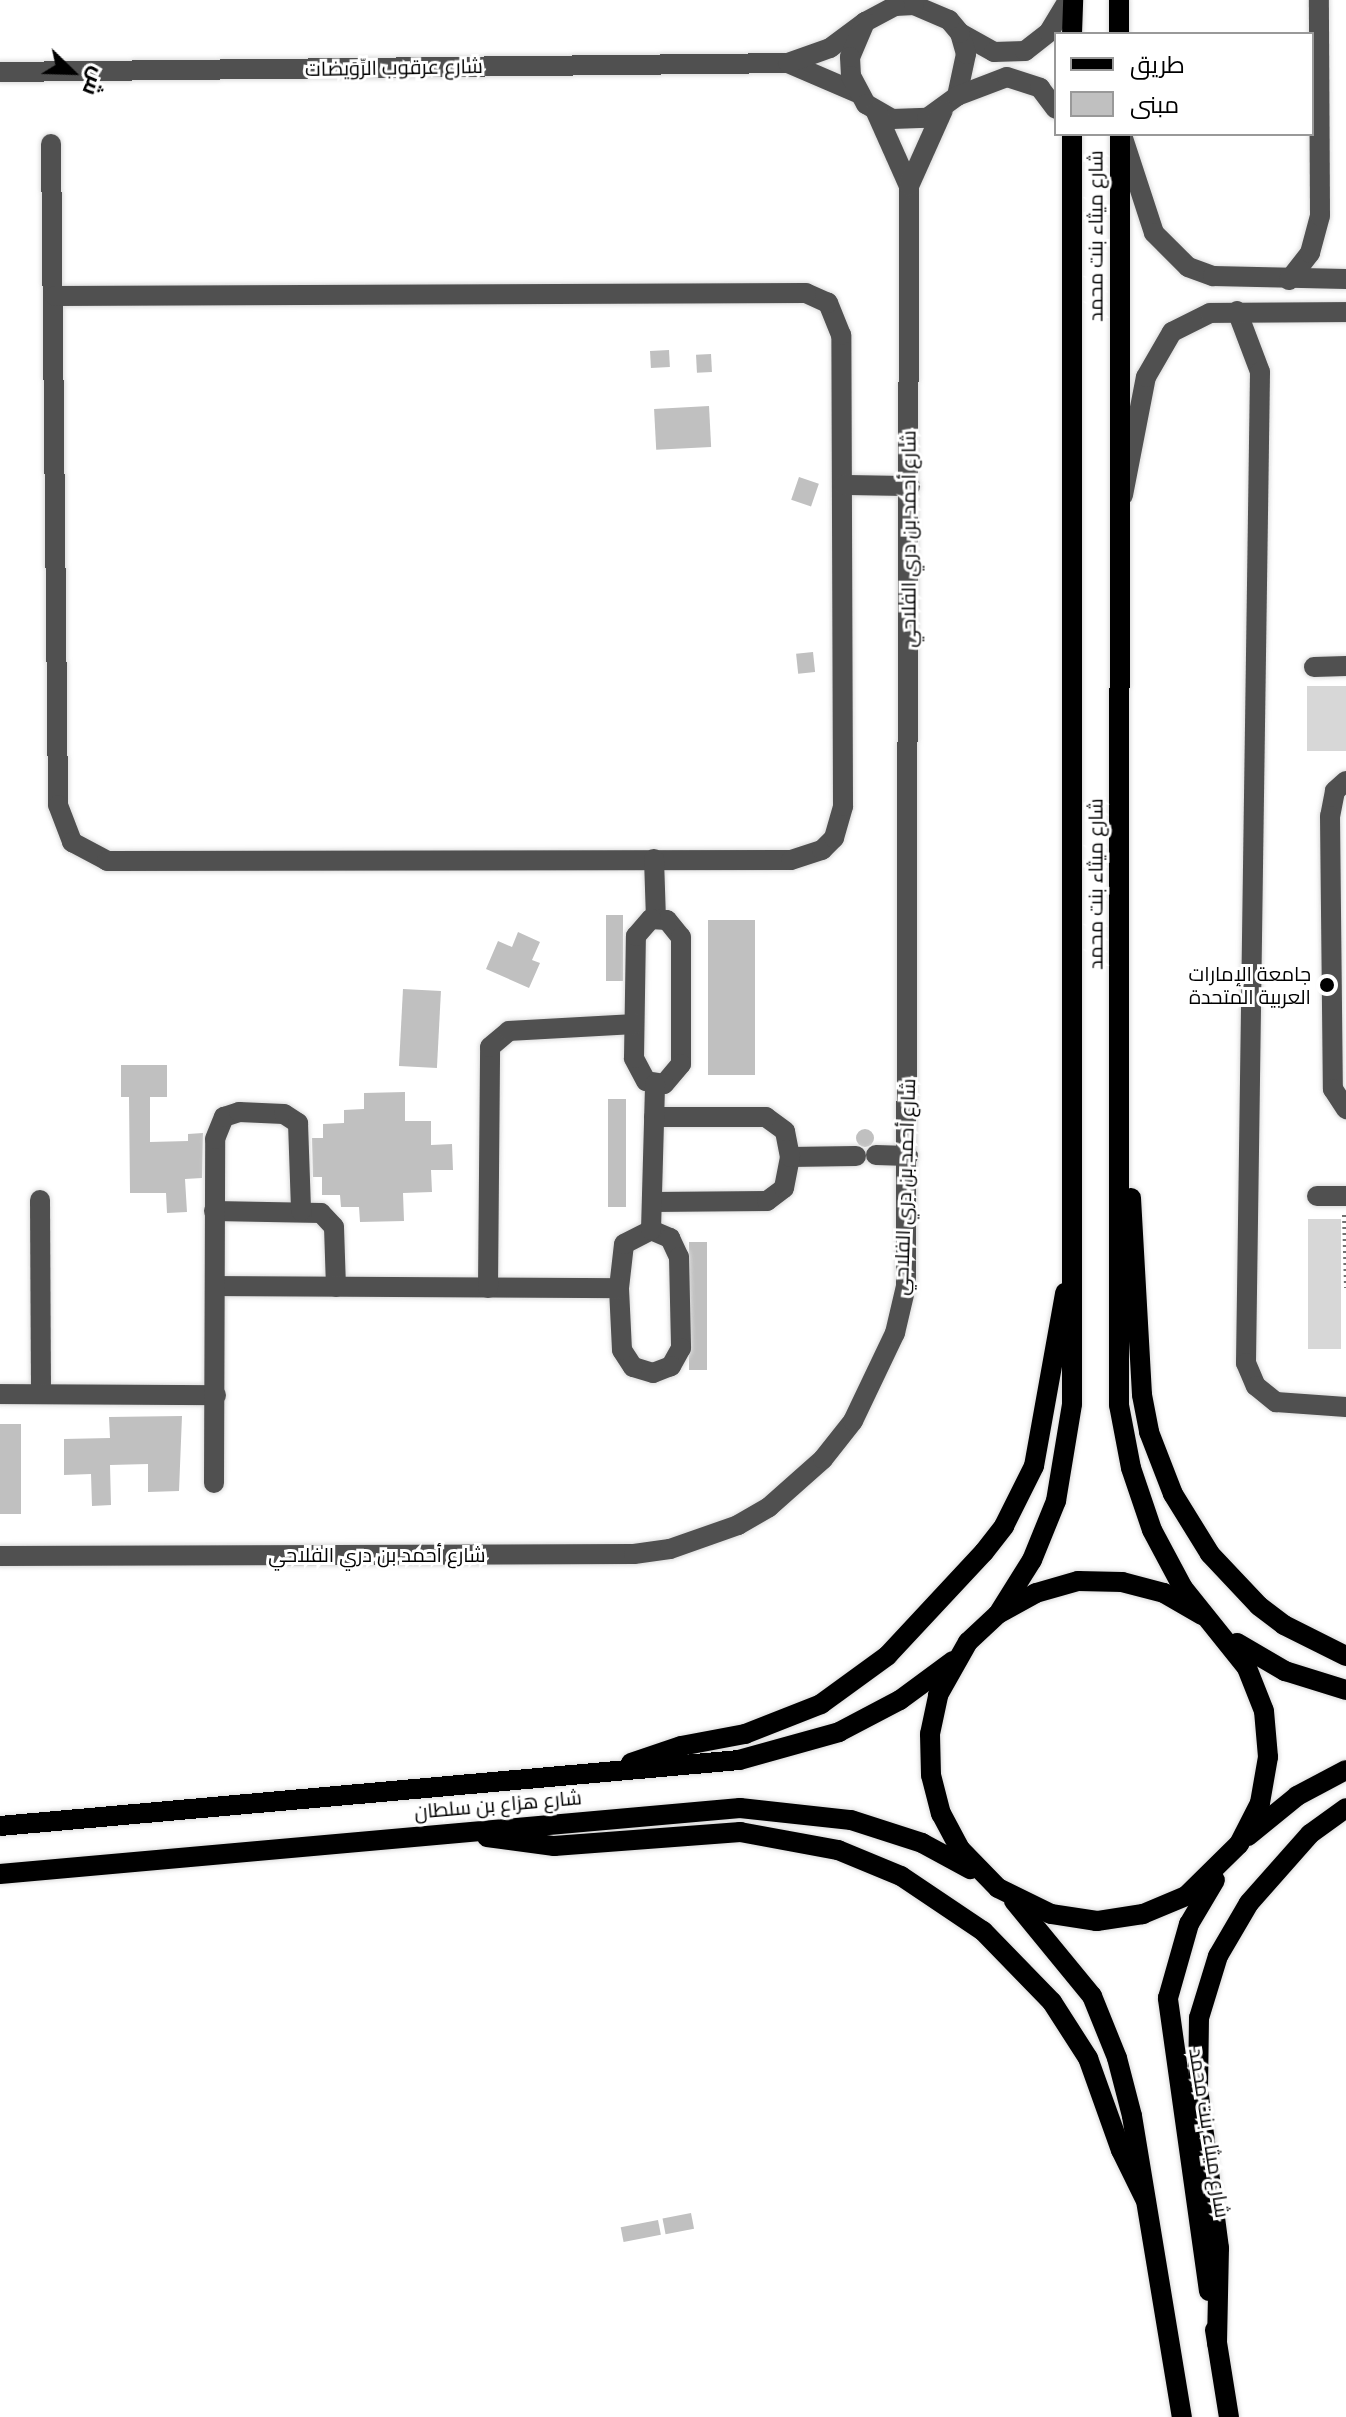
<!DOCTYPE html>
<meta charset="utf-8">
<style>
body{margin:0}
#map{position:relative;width:1346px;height:2417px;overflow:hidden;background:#fff;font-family:Roboto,Cairo,sans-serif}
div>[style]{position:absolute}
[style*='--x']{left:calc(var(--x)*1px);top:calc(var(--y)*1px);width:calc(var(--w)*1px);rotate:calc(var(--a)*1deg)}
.green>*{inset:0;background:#d7d7d7;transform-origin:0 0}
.building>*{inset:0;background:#c0c0c0;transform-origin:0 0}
.round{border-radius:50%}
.path>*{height:4px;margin-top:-2px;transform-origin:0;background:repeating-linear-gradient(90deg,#727272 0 2px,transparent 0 6px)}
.roads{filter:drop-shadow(0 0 2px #dbdbdb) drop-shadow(0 0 2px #dbdbdb)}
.minor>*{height:20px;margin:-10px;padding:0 10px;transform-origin:10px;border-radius:10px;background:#505050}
.major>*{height:20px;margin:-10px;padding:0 10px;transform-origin:10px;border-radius:10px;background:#000}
.dots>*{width:22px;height:22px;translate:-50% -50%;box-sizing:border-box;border:4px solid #fff;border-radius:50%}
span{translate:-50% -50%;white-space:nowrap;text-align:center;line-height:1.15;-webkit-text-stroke:6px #fff;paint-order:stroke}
.street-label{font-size:20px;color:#000}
.poi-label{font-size:20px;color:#000}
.right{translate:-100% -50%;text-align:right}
.legend{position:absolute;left:1054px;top:32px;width:260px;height:104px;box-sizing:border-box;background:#fff;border:2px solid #999;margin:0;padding:10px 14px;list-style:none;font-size:24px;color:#000}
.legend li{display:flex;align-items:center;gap:16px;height:40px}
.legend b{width:40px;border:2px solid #999}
.north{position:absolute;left:32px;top:32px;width:80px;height:80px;-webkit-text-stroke:6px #fff;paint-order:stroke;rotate:113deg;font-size:22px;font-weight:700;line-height:32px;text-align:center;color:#000}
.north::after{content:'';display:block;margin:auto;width:28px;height:36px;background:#000;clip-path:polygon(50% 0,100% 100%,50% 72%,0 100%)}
</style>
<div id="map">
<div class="green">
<i style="left:1307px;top:686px;width:39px;height:65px"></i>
<i style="left:1308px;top:1219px;width:33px;height:130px"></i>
</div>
<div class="building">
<i style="left:669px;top:350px;width:17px;height:19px;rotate:87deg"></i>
<i style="left:711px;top:354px;width:18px;height:15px;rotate:87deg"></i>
<i style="left:709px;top:406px;width:41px;height:55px;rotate:87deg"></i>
<i style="left:799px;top:477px;width:21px;height:24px;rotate:19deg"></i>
<i style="left:813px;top:652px;width:20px;height:17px;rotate:84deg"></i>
<i style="left:606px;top:915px;width:17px;height:66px"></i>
<i style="left:755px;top:920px;width:155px;height:47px;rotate:90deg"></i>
<i style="clip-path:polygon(518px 932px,540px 942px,532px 960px,540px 963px,529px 988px,486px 969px,498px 941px,512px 947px)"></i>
<i style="left:403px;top:989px;width:38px;height:77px;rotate:3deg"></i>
<i style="clip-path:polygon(121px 1065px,167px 1065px,167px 1097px,150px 1097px,150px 1142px,188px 1141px,188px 1134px,203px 1133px,202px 1178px,185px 1179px,187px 1212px,167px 1213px,166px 1193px,130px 1193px,129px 1097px,121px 1097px)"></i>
<i style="clip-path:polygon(405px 1092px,405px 1121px,431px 1121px,431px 1145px,452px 1144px,453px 1170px,431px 1170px,432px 1192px,403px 1193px,404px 1221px,360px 1222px,359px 1207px,341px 1207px,340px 1195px,322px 1195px,322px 1177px,313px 1177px,312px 1138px,323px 1138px,323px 1124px,344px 1123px,344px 1110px,364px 1109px,364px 1093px)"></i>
<i style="left:608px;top:1099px;width:18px;height:108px"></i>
<i class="round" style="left:856px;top:1129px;width:18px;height:18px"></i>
<i style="left:689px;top:1242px;width:18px;height:128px"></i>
<i style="clip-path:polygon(182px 1416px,179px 1491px,148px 1492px,148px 1464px,110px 1465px,111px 1505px,92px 1506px,91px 1474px,64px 1475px,64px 1439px,110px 1438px,109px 1417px)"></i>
<i style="left:0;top:1424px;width:21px;height:90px"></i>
<i style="left:691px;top:2213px;width:16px;height:29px;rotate:79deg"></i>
<i style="left:658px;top:2220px;width:15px;height:38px;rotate:79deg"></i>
</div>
<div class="path">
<i style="--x:1344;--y:1215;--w:73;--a:88.4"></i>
</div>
<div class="roads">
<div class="minor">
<i style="--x:960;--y:33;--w:39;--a:29"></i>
<i style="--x:994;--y:52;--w:31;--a:-2"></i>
<i style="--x:1025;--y:51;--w:31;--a:-38"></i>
<i style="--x:1049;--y:32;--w:37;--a:-59"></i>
<i style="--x:788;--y:63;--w:76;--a:23.2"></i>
<i style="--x:0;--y:72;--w:788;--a:-0.65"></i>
<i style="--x:788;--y:63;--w:45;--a:-19.7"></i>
<i style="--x:830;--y:48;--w:44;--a:-36.6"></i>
<i style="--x:957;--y:96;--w:43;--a:-77.9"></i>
<i style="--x:966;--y:54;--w:22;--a:-106"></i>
<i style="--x:960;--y:33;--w:17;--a:-130"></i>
<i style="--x:949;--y:20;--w:38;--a:-157"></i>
<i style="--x:914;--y:5;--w:19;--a:177"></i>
<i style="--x:895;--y:6;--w:34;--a:152"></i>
<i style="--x:865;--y:22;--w:38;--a:113"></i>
<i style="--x:850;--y:57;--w:19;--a:87"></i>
<i style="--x:851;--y:76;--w:32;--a:62"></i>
<i style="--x:866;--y:104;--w:30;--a:30"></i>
<i style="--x:892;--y:119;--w:35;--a:-2"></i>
<i style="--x:927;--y:118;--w:37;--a:-36"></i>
<i style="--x:957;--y:96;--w:53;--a:-20.8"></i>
<i style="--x:1007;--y:77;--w:35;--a:18"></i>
<i style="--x:1040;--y:88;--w:26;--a:53"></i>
<i style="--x:876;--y:112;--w:81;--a:66"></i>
<i style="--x:1122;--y:135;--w:103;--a:71.9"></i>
<i style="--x:1154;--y:233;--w:48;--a:45"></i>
<i style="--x:1188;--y:267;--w:27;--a:20"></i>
<i style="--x:1213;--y:276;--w:133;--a:1.3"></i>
<i style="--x:51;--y:144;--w:661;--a:89.39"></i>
<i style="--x:58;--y:805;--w:40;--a:69"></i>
<i style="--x:72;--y:842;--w:40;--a:28"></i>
<i style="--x:107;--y:861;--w:684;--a:-0.08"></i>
<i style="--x:791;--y:860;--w:33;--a:-18"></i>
<i style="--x:822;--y:850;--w:17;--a:-45"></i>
<i style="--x:834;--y:838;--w:33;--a:-74"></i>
<i style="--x:843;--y:806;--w:471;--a:-90.2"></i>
<i style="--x:841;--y:335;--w:35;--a:-112"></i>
<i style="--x:828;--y:303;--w:24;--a:-156"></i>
<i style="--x:806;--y:293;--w:751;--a:179.77"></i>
<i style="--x:1289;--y:280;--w:34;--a:-52"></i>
<i style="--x:1310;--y:253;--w:38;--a:-75"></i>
<i style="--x:1320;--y:216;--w:216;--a:-90.3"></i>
<i style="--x:1237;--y:311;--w:65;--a:69.3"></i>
<i style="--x:1260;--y:372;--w:991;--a:90.81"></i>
<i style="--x:1246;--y:1363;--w:25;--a:67"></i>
<i style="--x:1256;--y:1386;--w:26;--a:39"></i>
<i style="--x:1276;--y:1402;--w:70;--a:4.1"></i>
<i style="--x:843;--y:485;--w:67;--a:0.9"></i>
<i style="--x:1123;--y:495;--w:120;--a:-79"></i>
<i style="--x:1146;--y:377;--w:52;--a:-60"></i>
<i style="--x:1172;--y:332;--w:42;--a:-26.6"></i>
<i style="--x:1210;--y:313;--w:136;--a:-0.4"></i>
<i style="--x:1314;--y:667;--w:32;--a:-2"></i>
<i style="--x:1346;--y:781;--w:15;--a:138"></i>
<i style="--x:1335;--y:791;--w:25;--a:101"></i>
<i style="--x:1330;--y:816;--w:273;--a:89.4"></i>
<i style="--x:1333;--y:1089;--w:24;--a:57"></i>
<i style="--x:654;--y:859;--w:60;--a:88.1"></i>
<i style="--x:651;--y:919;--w:16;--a:4"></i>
<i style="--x:667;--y:920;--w:22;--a:51"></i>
<i style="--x:681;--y:937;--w:127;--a:90"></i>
<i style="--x:681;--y:1064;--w:26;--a:130"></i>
<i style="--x:664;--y:1084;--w:18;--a:-171"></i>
<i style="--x:646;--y:1081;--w:26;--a:-118"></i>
<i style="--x:634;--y:1058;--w:122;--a:-89.1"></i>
<i style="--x:636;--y:936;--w:23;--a:-49"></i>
<i style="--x:876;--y:1155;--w:32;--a:2"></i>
<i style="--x:790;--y:1157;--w:66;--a:-0.9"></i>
<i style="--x:1317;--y:1196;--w:29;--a:0"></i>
<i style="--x:40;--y:1200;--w:194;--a:89.7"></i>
<i style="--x:652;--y:1202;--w:115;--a:-0.5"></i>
<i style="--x:767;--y:1201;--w:21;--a:-37"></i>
<i style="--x:784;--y:1188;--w:32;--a:-79"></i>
<i style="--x:790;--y:1157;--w:26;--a:-101"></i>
<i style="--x:785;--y:1131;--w:24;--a:-144"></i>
<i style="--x:766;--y:1117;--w:112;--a:180"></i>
<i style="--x:214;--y:1211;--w:107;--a:1.1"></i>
<i style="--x:321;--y:1213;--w:19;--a:47"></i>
<i style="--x:334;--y:1227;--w:60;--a:88.1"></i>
<i style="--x:651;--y:1230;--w:21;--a:23"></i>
<i style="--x:670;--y:1238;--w:21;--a:65"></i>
<i style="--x:679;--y:1257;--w:91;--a:88.7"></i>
<i style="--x:681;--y:1348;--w:21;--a:119"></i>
<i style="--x:671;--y:1366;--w:19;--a:159"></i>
<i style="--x:653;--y:1373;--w:21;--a:-163"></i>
<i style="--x:633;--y:1367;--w:20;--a:-123"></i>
<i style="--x:622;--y:1350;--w:62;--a:-92.8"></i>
<i style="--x:619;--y:1288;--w:44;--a:-83.5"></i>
<i style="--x:624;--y:1244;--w:30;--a:-27"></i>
<i style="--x:651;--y:1230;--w:146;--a:-88.4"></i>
<i style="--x:216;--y:1286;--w:403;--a:0.3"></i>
<i style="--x:488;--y:1288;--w:241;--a:-89.5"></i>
<i style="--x:490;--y:1047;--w:25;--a:-40"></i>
<i style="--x:509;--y:1031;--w:125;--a:-3.2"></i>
<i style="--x:0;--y:1394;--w:216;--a:0.3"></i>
<i style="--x:214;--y:1483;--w:344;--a:-89.8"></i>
<i style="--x:215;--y:1139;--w:24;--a:-68"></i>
<i style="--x:224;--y:1117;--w:16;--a:-18"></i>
<i style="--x:239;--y:1112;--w:45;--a:2.5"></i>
<i style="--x:284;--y:1114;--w:17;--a:33"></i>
<i style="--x:298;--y:1123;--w:88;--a:88"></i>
<i style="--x:0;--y:1556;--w:634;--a:-0.18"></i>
<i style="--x:634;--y:1554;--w:36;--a:-8"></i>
<i style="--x:670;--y:1549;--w:72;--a:-19.4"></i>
<i style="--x:738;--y:1525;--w:36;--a:-30"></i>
<i style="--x:769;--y:1507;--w:72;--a:-41.6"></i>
<i style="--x:823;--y:1459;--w:48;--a:-51.7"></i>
<i style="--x:853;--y:1421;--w:98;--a:-64.5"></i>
<i style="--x:895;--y:1333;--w:48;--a:-76.8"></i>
<i style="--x:906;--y:1286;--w:1100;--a:-89.84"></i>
<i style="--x:909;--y:186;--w:83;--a:-65.9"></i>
</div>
<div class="major">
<i style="--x:1119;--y:0;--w:34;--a:90"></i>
<i style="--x:1072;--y:34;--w:34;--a:-88"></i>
<i style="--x:1120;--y:134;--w:1271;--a:90.05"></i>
<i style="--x:1119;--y:1405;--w:64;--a:79.2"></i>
<i style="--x:1131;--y:1468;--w:65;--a:71.3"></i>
<i style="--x:1152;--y:1530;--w:66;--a:61.9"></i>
<i style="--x:1183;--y:1588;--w:102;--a:51.3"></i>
<i style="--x:1247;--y:1668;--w:46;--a:68.4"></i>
<i style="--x:1264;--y:1711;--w:46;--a:85"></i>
<i style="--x:1268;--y:1757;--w:47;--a:99.9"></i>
<i style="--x:1260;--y:1803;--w:46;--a:117.1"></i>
<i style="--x:1239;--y:1844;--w:74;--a:135.5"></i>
<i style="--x:1186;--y:1896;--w:47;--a:157.3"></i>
<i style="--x:1143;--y:1914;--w:47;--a:171.3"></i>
<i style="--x:1097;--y:1921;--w:47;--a:-171.3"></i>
<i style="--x:1051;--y:1914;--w:59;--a:-153.9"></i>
<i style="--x:998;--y:1888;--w:54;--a:-134.3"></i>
<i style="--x:960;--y:1849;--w:40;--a:-118"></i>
<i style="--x:941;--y:1814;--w:40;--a:-104.4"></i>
<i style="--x:931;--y:1775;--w:41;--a:-91.4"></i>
<i style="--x:930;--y:1734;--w:40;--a:-78"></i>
<i style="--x:938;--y:1695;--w:61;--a:-60.5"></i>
<i style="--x:968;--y:1642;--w:41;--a:-43"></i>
<i style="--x:998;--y:1614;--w:43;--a:-28.9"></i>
<i style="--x:1036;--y:1593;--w:44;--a:-15.9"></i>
<i style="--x:1078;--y:1581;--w:44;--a:1.3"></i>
<i style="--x:1122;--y:1582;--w:43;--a:14.7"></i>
<i style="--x:1164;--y:1593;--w:44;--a:30.1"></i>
<i style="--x:1131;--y:1198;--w:197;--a:86.8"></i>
<i style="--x:1142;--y:1395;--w:38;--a:79"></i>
<i style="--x:1149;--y:1432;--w:66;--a:68.8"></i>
<i style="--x:1173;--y:1494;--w:70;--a:58.3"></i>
<i style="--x:1210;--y:1554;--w:71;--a:46.7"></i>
<i style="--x:1259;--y:1606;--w:31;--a:37"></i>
<i style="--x:1284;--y:1625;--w:69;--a:26.6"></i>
<i style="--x:1000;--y:1611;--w:60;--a:-57.9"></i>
<i style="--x:1032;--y:1560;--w:64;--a:-67.9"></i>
<i style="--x:1056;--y:1501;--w:98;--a:-80.6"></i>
<i style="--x:1072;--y:1404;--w:1270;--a:-90"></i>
<i style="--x:1237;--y:1643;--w:56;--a:30.3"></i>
<i style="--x:1285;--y:1671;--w:64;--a:17.3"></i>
<i style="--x:631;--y:1763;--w:53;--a:-18.8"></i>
<i style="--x:681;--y:1746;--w:65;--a:-10.6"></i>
<i style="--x:745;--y:1734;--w:82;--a:-21.5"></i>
<i style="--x:821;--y:1704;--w:82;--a:-36"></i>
<i style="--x:887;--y:1656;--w:142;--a:-47"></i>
<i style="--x:984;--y:1552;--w:33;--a:-52"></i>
<i style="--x:1004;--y:1526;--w:67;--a:-63.4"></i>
<i style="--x:1034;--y:1466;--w:176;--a:-79.8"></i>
<i style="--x:0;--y:1826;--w:742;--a:-5.1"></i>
<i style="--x:739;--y:1760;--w:104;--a:-15.6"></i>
<i style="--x:839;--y:1732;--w:69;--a:-27.7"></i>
<i style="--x:900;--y:1700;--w:66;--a:-36.3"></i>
<i style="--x:1248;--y:1836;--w:63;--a:-39.2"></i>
<i style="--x:1297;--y:1796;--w:55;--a:-28"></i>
<i style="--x:487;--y:1837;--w:68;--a:7.7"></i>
<i style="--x:554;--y:1846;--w:187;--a:-4.3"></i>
<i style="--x:740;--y:1832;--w:100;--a:10.4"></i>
<i style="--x:838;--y:1850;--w:68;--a:22.4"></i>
<i style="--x:901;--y:1876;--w:99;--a:33.9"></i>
<i style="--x:983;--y:1931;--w:99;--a:45.8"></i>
<i style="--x:1052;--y:2002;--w:67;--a:57.3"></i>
<i style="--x:1088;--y:2058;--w:98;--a:70.3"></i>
<i style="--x:1121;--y:2150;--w:55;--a:63.9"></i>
<i style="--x:0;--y:1874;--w:743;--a:-5.1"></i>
<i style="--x:740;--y:1808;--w:112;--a:6.2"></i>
<i style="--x:851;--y:1820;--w:75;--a:17.9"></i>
<i style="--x:922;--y:1843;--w:55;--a:28.4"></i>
<i style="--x:1014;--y:1901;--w:123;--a:50.6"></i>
<i style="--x:1092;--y:1996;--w:67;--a:68"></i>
<i style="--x:1117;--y:2058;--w:60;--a:75.5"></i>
<i style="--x:1132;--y:2116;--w:305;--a:80.6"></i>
<i style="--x:1209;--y:2291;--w:296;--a:-98"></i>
<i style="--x:1168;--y:1998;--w:77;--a:-74.2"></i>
<i style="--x:1189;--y:1924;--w:51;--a:-59.4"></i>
<i style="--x:1215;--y:2330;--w:88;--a:80.9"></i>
<i style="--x:1217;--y:2343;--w:95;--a:-88.8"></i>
<i style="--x:1219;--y:2248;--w:160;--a:-97.5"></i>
<i style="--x:1198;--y:2089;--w:71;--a:-89.2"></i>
<i style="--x:1199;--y:2018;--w:65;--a:-73"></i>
<i style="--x:1218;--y:1956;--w:61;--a:-59.7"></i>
<i style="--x:1249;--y:1903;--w:92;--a:-48.5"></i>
<i style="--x:1310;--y:1834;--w:44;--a:-35.8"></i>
</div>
</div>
<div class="dots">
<i style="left:1327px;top:985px;background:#000"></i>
</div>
<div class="street-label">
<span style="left:394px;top:68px;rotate:-1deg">شارع عرقوب الرِّوَيضات</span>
<span style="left:1096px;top:236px;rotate:-90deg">شارع ميثاء بنت محمد</span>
<span style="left:909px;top:539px;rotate:-90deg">شارع أحمد بن دري الفلاحي</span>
<span style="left:1096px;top:884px;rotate:-90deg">شارع ميثاء بنت محمد</span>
<span style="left:905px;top:1187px;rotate:-88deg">شارع أحمد بن دري الفلاحي</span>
<span style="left:377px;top:1555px">شارع أحمد بن دري الفلاحي</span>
<span style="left:498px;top:1805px;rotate:-5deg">شارع هزاع بن سلطان</span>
<span style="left:1209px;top:2133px;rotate:81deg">شارع ميثاء بنت محمد</span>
</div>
<div class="poi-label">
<span class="right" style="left:1311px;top:986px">جامعة الإمارات<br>العربية المتحدة</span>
</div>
<ul class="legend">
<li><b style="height:10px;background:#000"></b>طريق</li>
<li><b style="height:22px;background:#c0c0c0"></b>مبنى</li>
</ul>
<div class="north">ش</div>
</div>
